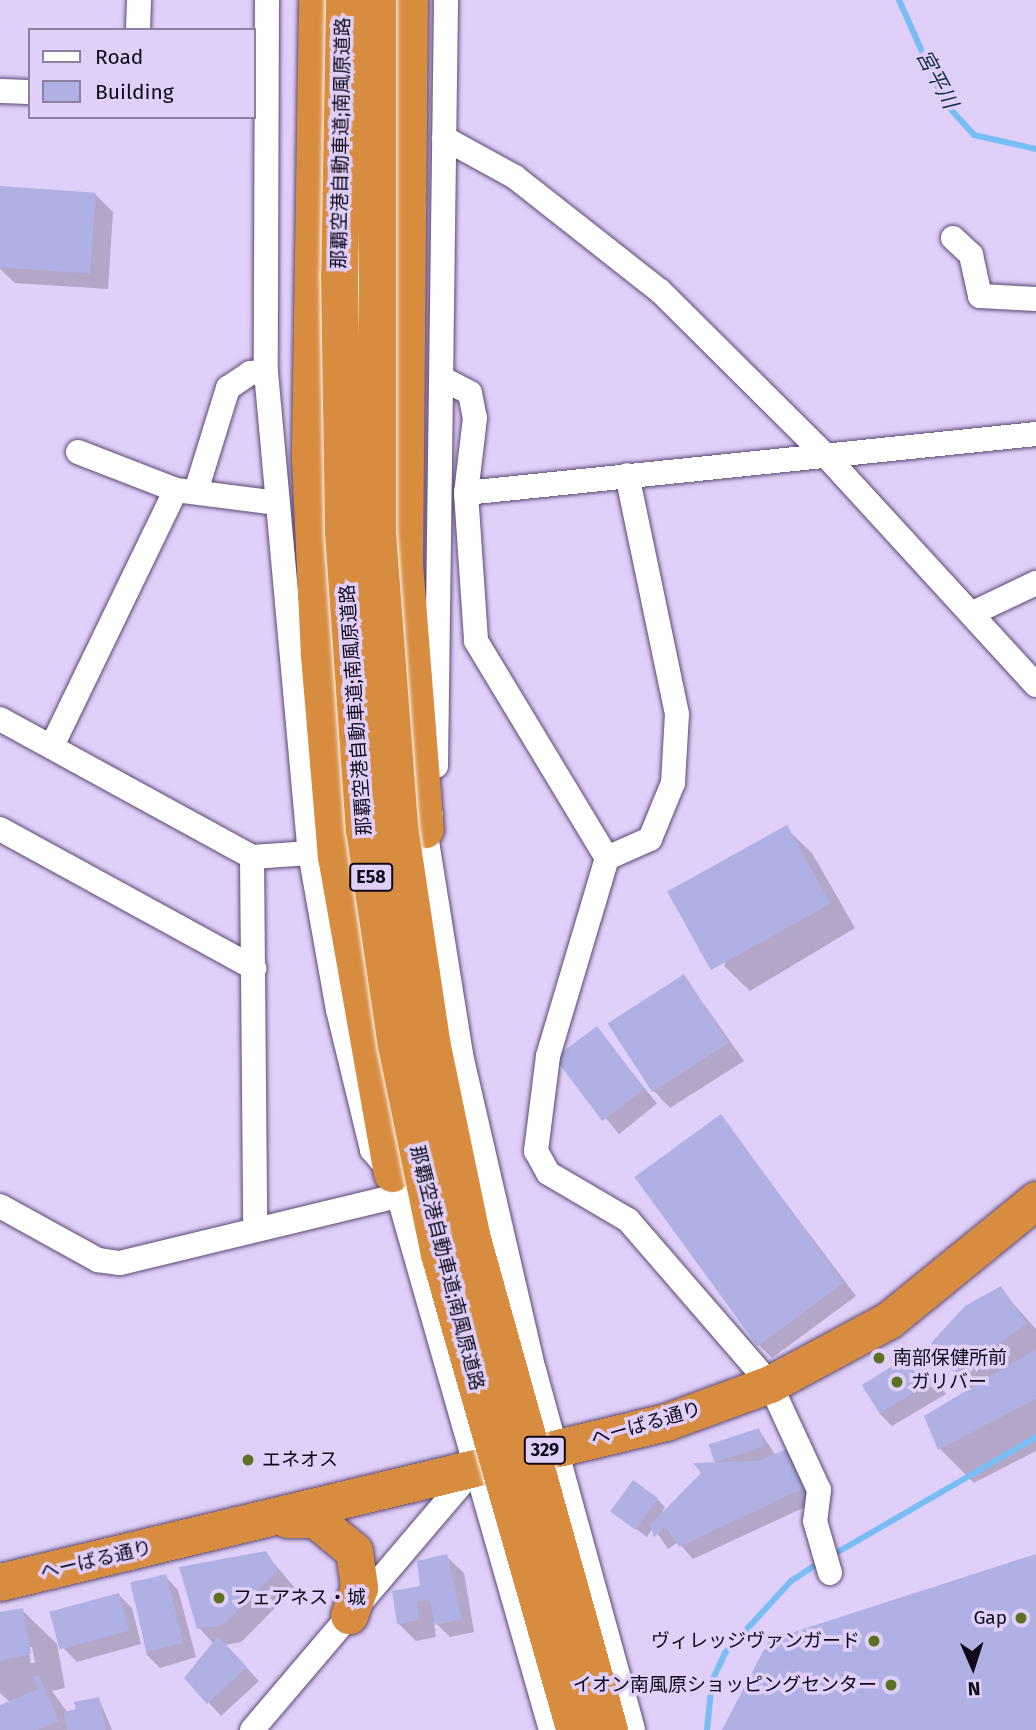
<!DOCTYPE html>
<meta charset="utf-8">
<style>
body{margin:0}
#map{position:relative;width:1036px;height:1730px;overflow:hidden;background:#e0d0f9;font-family:"Fira Sans","Noto Sans JP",sans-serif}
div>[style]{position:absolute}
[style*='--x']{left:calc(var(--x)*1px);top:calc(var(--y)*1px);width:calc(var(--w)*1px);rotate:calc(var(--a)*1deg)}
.shadow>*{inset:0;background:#0003;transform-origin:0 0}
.stream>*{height:6px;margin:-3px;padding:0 3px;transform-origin:3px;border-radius:3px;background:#78bef4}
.building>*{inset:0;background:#afb1e4;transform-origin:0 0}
.roads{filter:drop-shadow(0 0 2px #5b4874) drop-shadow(0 0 2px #5b4874)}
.minor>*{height:24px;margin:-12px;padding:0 12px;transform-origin:12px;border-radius:12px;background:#fff}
.highway>*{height:37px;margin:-18.5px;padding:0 18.5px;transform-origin:18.5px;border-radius:18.5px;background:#d88c40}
.bridges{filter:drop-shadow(0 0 2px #fff) drop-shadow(0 0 2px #fff)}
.highway-bridge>*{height:37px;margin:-18.5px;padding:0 18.5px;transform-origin:18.5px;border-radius:18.5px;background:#d88c40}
.dots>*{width:19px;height:19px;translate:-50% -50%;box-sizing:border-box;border:4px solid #e0d0f9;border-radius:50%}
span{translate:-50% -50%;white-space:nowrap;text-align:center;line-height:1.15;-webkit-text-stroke:7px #e0d0f9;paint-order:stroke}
.shield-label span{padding:2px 5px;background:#e0d0f9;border:2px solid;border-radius:5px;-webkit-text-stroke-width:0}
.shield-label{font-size:18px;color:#0f0819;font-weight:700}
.street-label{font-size:19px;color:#0f0819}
.poi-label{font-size:19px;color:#0f0819}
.left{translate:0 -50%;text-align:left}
.right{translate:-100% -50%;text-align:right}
.water-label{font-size:21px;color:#102e44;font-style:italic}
.legend{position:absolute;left:28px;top:28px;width:228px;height:91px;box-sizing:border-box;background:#e0d0f9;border:2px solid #8c809f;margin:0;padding:9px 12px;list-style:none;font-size:21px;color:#0f0819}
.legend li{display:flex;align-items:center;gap:14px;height:35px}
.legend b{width:35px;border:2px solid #8c809f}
.north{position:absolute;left:938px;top:1632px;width:70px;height:70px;-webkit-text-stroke:5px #e0d0f9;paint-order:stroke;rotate:177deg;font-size:19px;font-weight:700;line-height:28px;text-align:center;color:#0f0819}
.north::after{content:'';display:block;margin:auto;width:24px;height:32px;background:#0f0819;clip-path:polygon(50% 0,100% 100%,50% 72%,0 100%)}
</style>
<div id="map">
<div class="shadow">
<i style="clip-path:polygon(0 188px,95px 194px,113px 212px,108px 289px,15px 283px,0 269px)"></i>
<i style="clip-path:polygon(786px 828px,812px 853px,855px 928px,750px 991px,724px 966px)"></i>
<i style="clip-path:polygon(684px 976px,744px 1061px,670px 1108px,653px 1090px)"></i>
<i style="left:596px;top:1028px;width:97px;height:49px;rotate:51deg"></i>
<i style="clip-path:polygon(721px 1117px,856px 1296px,772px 1358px,759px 1345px)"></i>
<i style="clip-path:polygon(1000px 1289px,1036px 1329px,1036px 1451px,974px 1483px,940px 1449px,972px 1390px,955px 1373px)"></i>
<i style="clip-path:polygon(916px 1353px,946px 1394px,892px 1426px,879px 1413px)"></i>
<i style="clip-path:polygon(759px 1430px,776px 1456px,787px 1451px,816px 1502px,693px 1559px,678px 1542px,668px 1549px,653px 1527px,647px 1537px,615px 1513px,657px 1499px,665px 1507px,661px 1514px,717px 1464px,711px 1447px)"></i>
<i style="clip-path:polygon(265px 1553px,295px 1588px,241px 1642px,225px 1645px,259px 1681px,221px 1716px,208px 1702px,214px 1644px,199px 1628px)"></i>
<i style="clip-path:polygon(446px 1556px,464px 1573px,474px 1632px,450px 1637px,434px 1621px,436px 1637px,416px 1641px,398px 1623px)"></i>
<i style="clip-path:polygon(165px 1576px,178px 1590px,196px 1657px,160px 1668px,147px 1655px,131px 1582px)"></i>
<i style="clip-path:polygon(119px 1595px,132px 1608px,141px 1644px,77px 1662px,64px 1649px)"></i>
<i style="clip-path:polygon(evenodd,22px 1610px,57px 1644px,65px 1688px,52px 1691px,68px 1713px,99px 1699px,112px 1730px,0 1730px,0 1707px,10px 1702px,0 1693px,0 1614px,22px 1610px,28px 1647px,32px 1647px,35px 1663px,31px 1663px,28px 1647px)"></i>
</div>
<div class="stream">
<i style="--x:899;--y:0;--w:113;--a:65.9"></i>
<i style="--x:945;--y:103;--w:43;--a:47.8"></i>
<i style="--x:974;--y:135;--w:64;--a:12.7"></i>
<i style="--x:831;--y:1556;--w:237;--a:-30.1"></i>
<i style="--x:707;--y:1730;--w:49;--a:-84.2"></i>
<i style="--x:712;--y:1681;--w:31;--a:-65"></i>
<i style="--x:725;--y:1653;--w:98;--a:-47.5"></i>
<i style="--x:791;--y:1581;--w:37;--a:-33"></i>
</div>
<div class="building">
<i style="left:0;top:186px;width:96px;height:81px;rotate:4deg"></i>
<i style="left:787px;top:825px;width:90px;height:137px;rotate:61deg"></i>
<i style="left:684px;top:974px;width:82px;height:91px;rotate:57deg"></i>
<i style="left:597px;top:1026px;width:79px;height:53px;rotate:53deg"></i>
<i style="left:721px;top:1114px;width:209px;height:107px;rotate:54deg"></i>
<i style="clip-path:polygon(1001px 1286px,1027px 1324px,954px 1374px,931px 1343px,965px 1306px)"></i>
<i style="clip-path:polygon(1036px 1349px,1036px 1399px,938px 1450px,924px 1416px)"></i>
<i style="left:916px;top:1351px;width:34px;height:64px;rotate:58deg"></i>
<i style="left:759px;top:1428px;width:19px;height:53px;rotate:72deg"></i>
<i style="clip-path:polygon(787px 1449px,804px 1488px,679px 1547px,666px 1527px,654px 1537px,650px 1525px,701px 1473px,693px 1463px,758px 1461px)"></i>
<i style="left:633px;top:1480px;width:31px;height:39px;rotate:36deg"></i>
<i style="clip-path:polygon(266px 1551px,278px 1570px,223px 1625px,197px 1629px,179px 1567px)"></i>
<i style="clip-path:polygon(447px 1554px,462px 1619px,435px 1625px,430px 1600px,417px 1601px,419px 1620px,397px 1624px,392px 1591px,420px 1586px,417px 1561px)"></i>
<i style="clip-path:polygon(1036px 1554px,1036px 1730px,722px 1730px,769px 1640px)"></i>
<i style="left:166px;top:1574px;width:71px;height:37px;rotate:76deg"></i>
<i style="left:119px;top:1593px;width:39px;height:72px;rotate:75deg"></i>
<i style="clip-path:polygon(23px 1608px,31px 1654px,0 1661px,0 1612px)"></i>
<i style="clip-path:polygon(218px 1636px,247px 1667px,207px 1704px,184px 1678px)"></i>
<i style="clip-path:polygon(39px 1675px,59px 1721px,37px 1730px,0 1730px,0 1705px,38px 1689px,33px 1678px)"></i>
<i style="clip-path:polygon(99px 1697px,106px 1730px,67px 1730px,64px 1712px,76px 1709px,74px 1702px)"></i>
</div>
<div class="roads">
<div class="minor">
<i style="--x:267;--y:0;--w:372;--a:90.2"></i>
<i style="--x:266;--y:372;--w:483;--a:84.8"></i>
<i style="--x:310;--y:853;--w:159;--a:79.9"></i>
<i style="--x:338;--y:1010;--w:144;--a:76.3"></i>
<i style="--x:372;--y:1150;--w:30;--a:49"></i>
<i style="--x:392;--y:1173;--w:579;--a:74.07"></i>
<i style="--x:138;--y:30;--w:30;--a:-88"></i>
<i style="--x:0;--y:91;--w:30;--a:2"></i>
<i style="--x:444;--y:138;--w:81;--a:28.8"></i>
<i style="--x:515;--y:177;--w:184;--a:38.2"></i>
<i style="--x:660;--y:291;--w:237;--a:44.8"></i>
<i style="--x:828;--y:458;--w:308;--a:47.5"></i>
<i style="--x:953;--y:238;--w:25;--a:43"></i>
<i style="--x:971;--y:255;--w:42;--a:77.6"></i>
<i style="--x:980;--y:296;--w:56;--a:3.1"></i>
<i style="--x:443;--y:379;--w:30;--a:27"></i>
<i style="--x:470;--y:393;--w:25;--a:79"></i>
<i style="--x:475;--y:418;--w:76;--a:96.8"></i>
<i style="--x:466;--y:493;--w:148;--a:86.1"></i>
<i style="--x:476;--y:641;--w:253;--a:58.9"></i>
<i style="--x:607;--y:858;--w:207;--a:106.6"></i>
<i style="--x:548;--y:1056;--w:96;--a:97.2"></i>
<i style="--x:536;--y:1151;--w:25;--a:61"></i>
<i style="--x:548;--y:1173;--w:93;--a:30.4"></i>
<i style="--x:628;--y:1220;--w:217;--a:49.1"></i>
<i style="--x:770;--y:1384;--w:117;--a:65.2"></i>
<i style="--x:819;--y:1490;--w:31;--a:97"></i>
<i style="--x:815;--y:1521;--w:54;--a:73.9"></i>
<i style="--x:78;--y:452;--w:105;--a:21.2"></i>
<i style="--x:197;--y:488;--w:105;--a:-72.8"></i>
<i style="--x:228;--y:388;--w:27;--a:-34"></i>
<i style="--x:250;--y:373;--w:16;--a:-4"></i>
<i style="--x:466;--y:493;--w:573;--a:-5.91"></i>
<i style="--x:973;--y:613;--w:70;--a:-25.5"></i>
<i style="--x:0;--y:719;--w:287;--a:28.7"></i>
<i style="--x:252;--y:857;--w:373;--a:89.5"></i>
<i style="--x:52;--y:746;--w:284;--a:-64.2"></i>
<i style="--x:176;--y:490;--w:102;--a:7.3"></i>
<i style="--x:436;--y:766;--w:766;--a:-89.25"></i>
<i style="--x:431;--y:815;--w:15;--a:113"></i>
<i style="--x:425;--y:829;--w:229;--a:80.9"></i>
<i style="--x:461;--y:1055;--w:323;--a:77"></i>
<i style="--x:534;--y:1370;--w:373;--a:74.6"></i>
<i style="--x:0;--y:829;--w:290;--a:28.7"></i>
<i style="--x:252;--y:857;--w:58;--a:-3.9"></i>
<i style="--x:607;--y:858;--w:47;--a:-23.8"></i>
<i style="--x:650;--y:839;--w:61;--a:-67.7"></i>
<i style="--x:673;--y:783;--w:69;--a:-86.7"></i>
<i style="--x:677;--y:714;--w:244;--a:-101.8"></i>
<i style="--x:0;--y:1206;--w:112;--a:28.9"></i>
<i style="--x:98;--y:1260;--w:22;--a:8"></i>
<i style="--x:120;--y:1263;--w:286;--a:-13.6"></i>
<i style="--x:252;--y:1730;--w:344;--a:-49.6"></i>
</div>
<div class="highway">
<i style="--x:317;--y:0;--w:458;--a:90.9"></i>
<i style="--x:310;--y:458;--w:197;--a:87.4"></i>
<i style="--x:319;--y:655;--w:202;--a:85.2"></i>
<i style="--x:336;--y:856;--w:322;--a:80"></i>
<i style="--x:409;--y:0;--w:564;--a:90.51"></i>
<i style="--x:404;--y:564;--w:266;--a:85.5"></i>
<i style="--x:287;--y:1519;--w:28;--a:0"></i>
<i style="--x:315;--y:1519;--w:50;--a:39.4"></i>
<i style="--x:354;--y:1551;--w:37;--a:82"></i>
<i style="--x:359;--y:1588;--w:29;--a:110"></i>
<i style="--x:0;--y:1582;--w:685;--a:-13.51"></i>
<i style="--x:666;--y:1422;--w:111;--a:-20.1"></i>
<i style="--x:770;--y:1384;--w:135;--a:-28.3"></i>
<i style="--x:889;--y:1320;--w:190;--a:-39.2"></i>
</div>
</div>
<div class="bridges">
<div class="highway-bridge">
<i style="--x:344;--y:0;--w:274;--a:91"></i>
<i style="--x:339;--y:274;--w:258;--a:89.1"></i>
<i style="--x:343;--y:532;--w:298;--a:86"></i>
<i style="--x:364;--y:829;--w:218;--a:81.6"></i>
<i style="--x:396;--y:1045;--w:213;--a:78.4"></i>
<i style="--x:439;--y:1254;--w:495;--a:74.1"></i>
<i style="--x:377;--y:0;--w:532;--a:90"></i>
<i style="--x:377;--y:532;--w:295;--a:85.7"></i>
<i style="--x:399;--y:826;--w:222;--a:81.5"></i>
<i style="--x:432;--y:1046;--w:193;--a:78.3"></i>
<i style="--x:471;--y:1235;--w:514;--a:74.42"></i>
</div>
</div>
<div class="dots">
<i style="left:879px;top:1358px;background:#5c7121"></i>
<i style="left:897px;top:1382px;background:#5c7121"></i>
<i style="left:248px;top:1460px;background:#5c7121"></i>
<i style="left:219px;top:1598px;background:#5c7121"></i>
<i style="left:1021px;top:1618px;background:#5c7121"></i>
<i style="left:874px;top:1641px;background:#5c7121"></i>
<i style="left:891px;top:1685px;background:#5c7121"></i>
</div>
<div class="shield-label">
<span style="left:371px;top:877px">E58</span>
<span style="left:545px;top:1450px">329</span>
</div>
<div class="street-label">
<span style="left:341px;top:143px;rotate:-89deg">那覇空港自動車道;南風原道路</span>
<span style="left:356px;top:710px;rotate:-94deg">那覇空港自動車道;南風原道路</span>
<span style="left:447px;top:1268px;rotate:76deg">那覇空港自動車道;南風原道路</span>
<span style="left:646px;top:1424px;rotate:-16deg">へーばる通り</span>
<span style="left:96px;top:1560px;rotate:-13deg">へーばる通り</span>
</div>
<div class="poi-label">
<span class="left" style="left:893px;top:1358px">南部保健所前</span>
<span class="left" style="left:911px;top:1382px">ガリバー</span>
<span class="left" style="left:262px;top:1460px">エネオス</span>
<span class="left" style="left:233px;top:1598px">フェアネス・城</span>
<span class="right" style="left:1007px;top:1618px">Gap</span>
<span class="right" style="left:860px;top:1641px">ヴィレッジヴァンガード</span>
<span class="right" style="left:877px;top:1685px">イオン南風原ショッピングセンター</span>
</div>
<div class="water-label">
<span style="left:937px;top:79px;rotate:62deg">宮平川</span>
</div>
<ul class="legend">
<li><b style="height:9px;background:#fff"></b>Road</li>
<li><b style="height:19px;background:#afb1e4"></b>Building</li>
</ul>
<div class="north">N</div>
</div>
